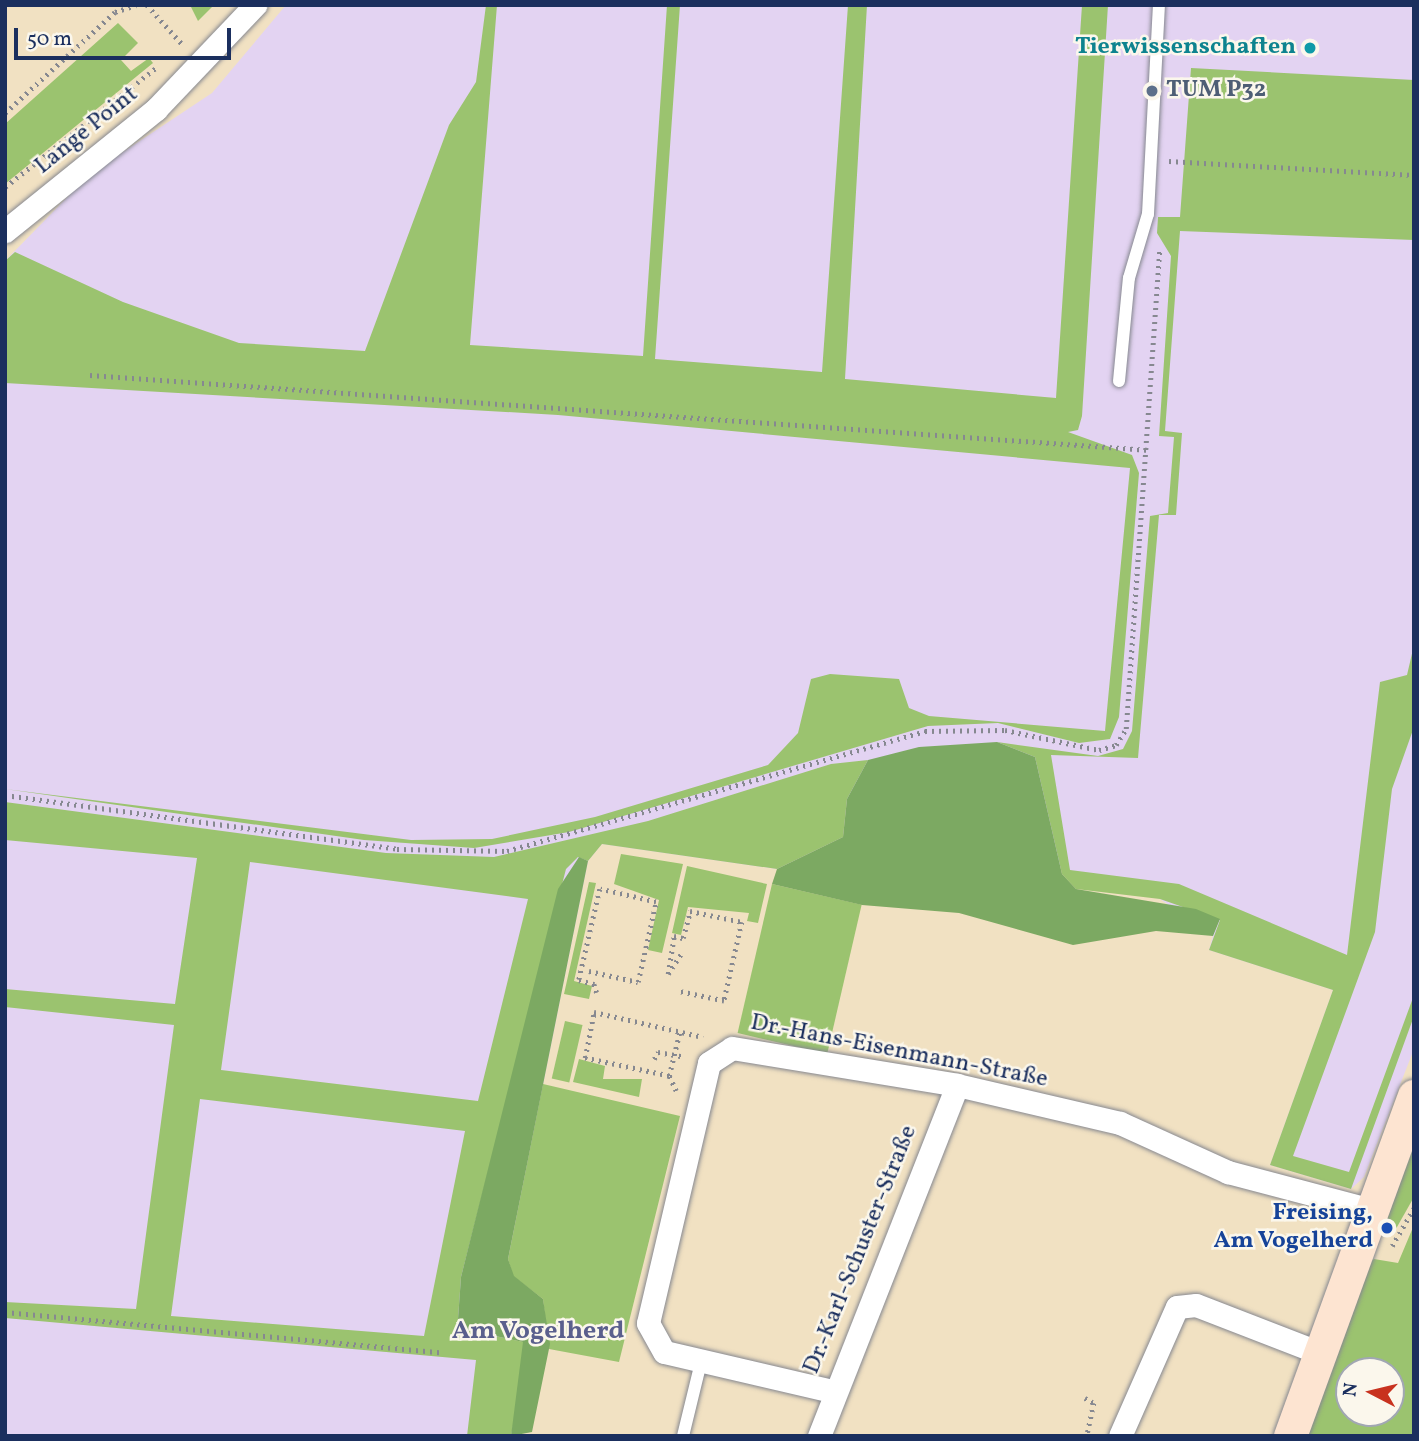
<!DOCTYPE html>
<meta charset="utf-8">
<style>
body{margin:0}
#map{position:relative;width:1419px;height:1441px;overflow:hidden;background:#f1e1c2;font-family:Vollkorn,serif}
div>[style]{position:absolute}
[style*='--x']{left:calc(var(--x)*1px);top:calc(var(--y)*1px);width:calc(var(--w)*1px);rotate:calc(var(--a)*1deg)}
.built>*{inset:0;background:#e3d3f2}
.green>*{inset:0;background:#9bc36f;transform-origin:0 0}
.forest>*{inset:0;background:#7ca962}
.path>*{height:4.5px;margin-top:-2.25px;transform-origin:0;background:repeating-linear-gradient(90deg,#868890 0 2px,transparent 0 7px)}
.roads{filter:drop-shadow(0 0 2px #868890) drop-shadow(0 0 2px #868890)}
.service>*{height:12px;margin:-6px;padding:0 6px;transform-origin:6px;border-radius:6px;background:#fff}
.minor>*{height:23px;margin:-11.5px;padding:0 11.5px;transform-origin:11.5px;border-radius:11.5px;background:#fff}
.secondary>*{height:33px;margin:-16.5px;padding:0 16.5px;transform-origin:16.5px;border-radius:16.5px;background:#fde4d1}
.dots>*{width:19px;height:19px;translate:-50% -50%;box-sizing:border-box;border:4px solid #fbf7ec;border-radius:50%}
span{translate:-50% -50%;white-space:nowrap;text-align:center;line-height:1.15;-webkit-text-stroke:5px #fbf7ec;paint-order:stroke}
.culture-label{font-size:24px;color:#0d838f;font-weight:700}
.right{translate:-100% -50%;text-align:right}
.service-label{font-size:24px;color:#4e5e75;font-weight:700}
.left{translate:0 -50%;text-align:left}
.street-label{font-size:24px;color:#1b2f5e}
.transit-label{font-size:24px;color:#164399;font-weight:700}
.neighbourhood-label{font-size:26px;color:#5a5f8d;font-weight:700}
.frame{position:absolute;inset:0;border:7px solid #1b2f5e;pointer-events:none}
.north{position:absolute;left:1335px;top:1357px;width:70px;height:70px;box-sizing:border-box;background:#fbf7ec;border:2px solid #a1a7b3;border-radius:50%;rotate:277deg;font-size:19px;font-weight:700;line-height:28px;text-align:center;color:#1b2f5e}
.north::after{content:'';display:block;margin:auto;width:24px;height:32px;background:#c8321e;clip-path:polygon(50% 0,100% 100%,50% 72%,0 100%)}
.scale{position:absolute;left:14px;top:28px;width:217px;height:32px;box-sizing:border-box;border:4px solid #1b2f5e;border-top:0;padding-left:9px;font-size:21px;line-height:24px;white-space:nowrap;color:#1b2f5e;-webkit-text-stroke:5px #fbf7ec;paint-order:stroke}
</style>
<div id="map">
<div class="built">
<i style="clip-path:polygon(286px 5px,1414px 5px,1414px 1049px,1364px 1177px,1351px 1189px,1270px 1165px,1333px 990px,1209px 950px,1213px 936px,1160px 899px,847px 799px,843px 837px,777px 869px,602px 844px,588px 861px,508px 1259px,522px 1436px,5px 1436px,5px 261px,90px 174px,212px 93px)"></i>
</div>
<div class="green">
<i style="clip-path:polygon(190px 5px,214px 5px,198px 21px)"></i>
<i style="clip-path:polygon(486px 5px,497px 5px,470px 345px,643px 356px,667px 5px,680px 5px,655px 359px,822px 372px,848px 5px,867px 5px,845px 379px,1056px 398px,1082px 5px,1108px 5px,1082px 416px,1078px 430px,1068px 432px,1132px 455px,1139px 473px,1119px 717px,1110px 739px,1079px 743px,998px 723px,928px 726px,569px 832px,474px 848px,364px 840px,5px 789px,411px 840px,492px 839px,595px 817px,768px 765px,798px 733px,811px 679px,830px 674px,899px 679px,909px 708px,929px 716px,1105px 731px,1130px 468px,558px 415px,5px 383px,5px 261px,15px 252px,123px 302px,239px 343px,365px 351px,449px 125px,476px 82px)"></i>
<i style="clip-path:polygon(118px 23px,138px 43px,121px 60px,131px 71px,149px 58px,153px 63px,5px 184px,5px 124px)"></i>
<i style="clip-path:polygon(1191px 68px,1414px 80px,1414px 240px,1180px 231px,1165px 431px,1182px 433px,1176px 515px,1159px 515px,1138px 758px,1051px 755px,1070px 870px,1179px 884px,1347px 955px,1380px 682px,1407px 675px,1414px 645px,1414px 727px,1392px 789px,1375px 932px,1293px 1156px,1349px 1172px,1414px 995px,1414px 1016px,1351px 1189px,1270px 1165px,1333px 990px,1209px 950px,1220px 920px,1160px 899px,1076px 889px,1062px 874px,1035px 757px,997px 742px,1098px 756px,1123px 749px,1132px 731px,1150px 516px,1168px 513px,1174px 437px,1159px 436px,1171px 256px,1157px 233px,1158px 217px,1180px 217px)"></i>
<i style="clip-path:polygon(evenodd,868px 760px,847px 799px,843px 837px,777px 869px,602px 844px,588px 861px,578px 857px,566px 869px,461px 1277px,458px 1319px,464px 1329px,523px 1342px,527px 1355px,511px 1436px,467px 1436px,476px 1360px,5px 1318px,5px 1302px,136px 1309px,174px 1025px,5px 1007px,5px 989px,175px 1004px,197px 858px,5px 840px,5px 802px,386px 853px,494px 857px,648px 821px,831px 764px,868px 760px,250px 862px,528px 899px,478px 1101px,221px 1070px,250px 862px,868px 760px,200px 1099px,465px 1131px,424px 1336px,171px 1316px,200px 1099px)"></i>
<i style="clip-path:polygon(621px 854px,683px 864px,662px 953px,648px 950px,659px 900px,614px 884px)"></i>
<i style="clip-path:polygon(687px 866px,767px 884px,758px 923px,747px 921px,749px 913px,688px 907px,681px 935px,672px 933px)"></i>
<i style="clip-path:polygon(589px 882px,596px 883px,574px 981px,592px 986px,589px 999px,564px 994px)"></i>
<i style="left:772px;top:884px;width:92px;height:153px;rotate:13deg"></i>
<i style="left:565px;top:1021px;width:18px;height:59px;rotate:13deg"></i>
<i style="clip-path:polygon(579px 1059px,605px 1066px,603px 1079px,642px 1079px,639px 1097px,573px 1082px)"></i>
<i style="clip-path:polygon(543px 1084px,680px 1116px,619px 1362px,549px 1349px,543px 1299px,513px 1276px,508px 1259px)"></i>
<i style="clip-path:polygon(1414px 1132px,1414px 1197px,1393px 1234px,1384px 1236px,1380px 1226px)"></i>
<i style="clip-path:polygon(evenodd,1414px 1225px,1414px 1436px,1303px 1436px,1365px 1266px,1374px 1259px,1398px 1263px,1414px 1225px,1349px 1371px,1391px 1371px,1391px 1413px,1349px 1413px,1349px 1371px)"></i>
</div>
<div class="forest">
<i style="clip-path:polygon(997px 742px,1035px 757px,1062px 874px,1076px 889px,1196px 909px,1220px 919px,1213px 936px,1156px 931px,1073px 945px,959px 913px,862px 905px,772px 884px,777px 869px,843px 837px,847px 799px,868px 760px,919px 747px)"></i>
<i style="clip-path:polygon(579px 857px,588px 861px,508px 1259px,514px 1276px,543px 1299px,550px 1344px,532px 1432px,511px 1436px,523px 1342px,464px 1329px,458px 1319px,461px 1277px,558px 889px)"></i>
</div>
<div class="path">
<i style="--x:147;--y:5;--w:54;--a:48"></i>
<i style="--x:5;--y:113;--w:149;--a:-42.6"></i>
<i style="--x:115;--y:12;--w:22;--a:-18"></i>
<i style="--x:1169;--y:161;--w:245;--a:3.3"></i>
<i style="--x:5;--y:187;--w:195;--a:-38.3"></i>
<i style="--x:90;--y:375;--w:1062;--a:4.05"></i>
<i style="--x:5;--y:795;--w:396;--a:7.8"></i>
<i style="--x:397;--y:849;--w:110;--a:1"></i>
<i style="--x:507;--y:851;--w:435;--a:-16"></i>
<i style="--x:925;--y:731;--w:80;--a:-0.7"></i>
<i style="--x:1005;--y:730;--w:96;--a:12"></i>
<i style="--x:1099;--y:750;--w:18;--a:-16"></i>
<i style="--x:1116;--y:745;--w:19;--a:-58"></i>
<i style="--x:1126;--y:729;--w:482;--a:-86"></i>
<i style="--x:589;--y:971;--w:50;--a:12.7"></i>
<i style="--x:638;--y:982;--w:82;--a:-77.3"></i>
<i style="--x:656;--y:902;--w:57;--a:-166.9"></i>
<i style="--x:600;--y:889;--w:93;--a:103"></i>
<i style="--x:579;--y:980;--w:16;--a:15"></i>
<i style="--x:594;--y:984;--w:9;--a:72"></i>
<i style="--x:668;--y:974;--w:38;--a:-81"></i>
<i style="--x:674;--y:936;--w:9;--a:13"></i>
<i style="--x:683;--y:938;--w:28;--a:-75"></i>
<i style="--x:690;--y:911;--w:53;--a:11.9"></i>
<i style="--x:742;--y:922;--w:81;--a:102.8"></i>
<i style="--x:724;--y:1001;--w:48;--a:-168"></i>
<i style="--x:668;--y:974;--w:27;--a:-57"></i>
<i style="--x:654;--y:1059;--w:8;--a:-60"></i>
<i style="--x:658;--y:1052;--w:27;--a:10"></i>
<i style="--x:669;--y:1076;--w:46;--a:-76.3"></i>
<i style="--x:676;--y:1091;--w:17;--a:-115"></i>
<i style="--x:669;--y:1076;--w:86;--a:-167.9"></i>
<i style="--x:585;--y:1058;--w:47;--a:-78.9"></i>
<i style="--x:594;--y:1012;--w:112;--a:12.9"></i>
<i style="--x:1392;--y:1246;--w:44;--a:-59.9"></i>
<i style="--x:5;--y:1312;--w:436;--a:5.3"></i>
<i style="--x:1085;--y:1398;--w:10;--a:29"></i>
<i style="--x:1094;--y:1403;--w:34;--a:102"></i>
</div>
<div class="roads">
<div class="service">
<i style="--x:1119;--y:381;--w:103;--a:-84.5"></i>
<i style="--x:1129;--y:278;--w:67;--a:-73.5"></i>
<i style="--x:1148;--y:214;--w:209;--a:-87"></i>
<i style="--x:683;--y:1436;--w:76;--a:-76.3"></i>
</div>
<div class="minor">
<i style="--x:5;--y:231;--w:194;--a:-38.9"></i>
<i style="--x:156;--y:109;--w:144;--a:-46.4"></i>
<i style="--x:832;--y:1391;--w:172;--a:-166.9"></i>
<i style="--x:664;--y:1352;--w:33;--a:-119"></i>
<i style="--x:648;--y:1323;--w:267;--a:-76.8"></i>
<i style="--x:709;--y:1063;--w:27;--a:-33"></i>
<i style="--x:732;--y:1048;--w:228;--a:9.3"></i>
<i style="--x:957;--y:1085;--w:167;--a:13.1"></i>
<i style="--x:1120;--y:1123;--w:119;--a:24.4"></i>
<i style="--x:1228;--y:1172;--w:149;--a:14.8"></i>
<i style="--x:819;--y:1436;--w:377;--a:-68.5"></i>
<i style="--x:1120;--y:1436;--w:141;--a:-66.2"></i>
<i style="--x:1177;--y:1307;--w:19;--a:-6"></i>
<i style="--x:1196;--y:1305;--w:133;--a:21.2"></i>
</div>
<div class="secondary">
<i style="--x:1290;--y:1436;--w:362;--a:-70"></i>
</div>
</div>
<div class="dots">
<i style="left:1310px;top:48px;background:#0f9aa8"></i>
<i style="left:1152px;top:91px;background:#5c6f8a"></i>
<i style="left:1387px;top:1228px;background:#1a4fb4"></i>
</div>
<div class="culture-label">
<span class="right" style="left:1296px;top:48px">Tierwissenschaften</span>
</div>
<div class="service-label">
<span class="left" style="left:1166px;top:91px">TUM P32</span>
</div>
<div class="street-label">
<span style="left:87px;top:131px;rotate:-39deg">Lange Point</span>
<span style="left:899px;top:1052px;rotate:11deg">Dr.-Hans-Eisenmann-Straße</span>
<span style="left:861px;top:1250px;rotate:-68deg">Dr.-Karl-Schuster-Straße</span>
</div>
<div class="transit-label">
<span class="right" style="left:1373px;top:1228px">Freising,<br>Am Vogelherd</span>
</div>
<div class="neighbourhood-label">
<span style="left:538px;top:1332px">Am Vogelherd</span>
</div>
<div class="frame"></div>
<div class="north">N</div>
<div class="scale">50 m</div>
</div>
